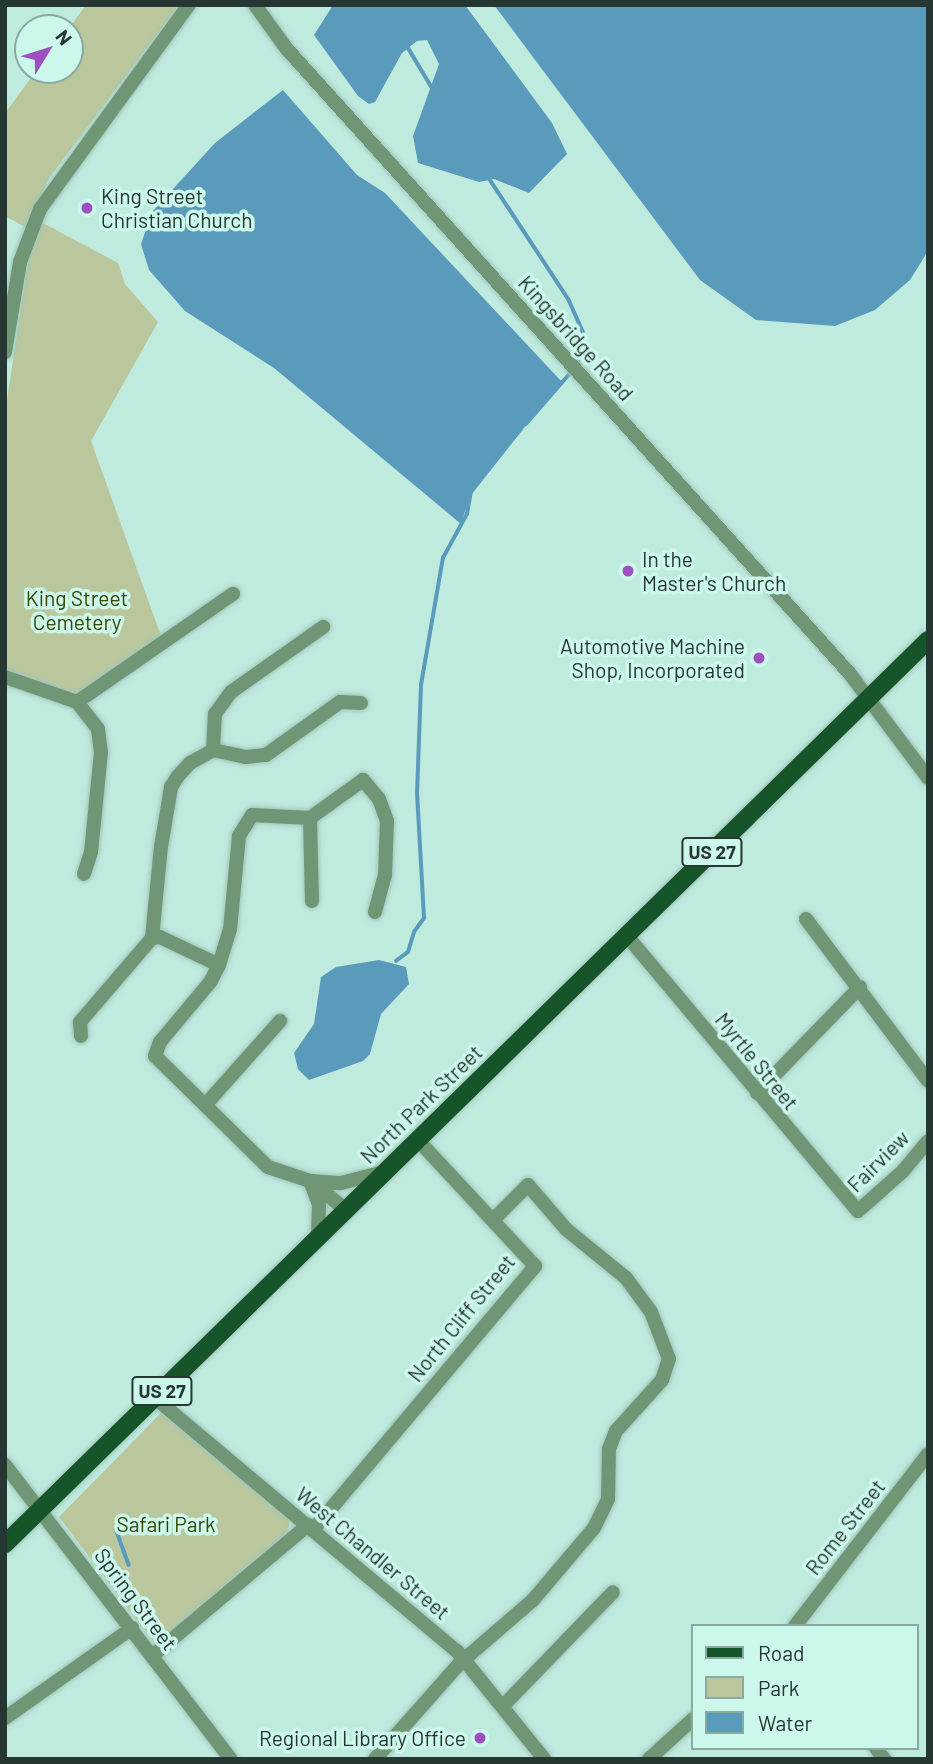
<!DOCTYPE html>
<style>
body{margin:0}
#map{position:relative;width:933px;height:1764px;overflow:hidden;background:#bfeade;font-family:Barlow,sans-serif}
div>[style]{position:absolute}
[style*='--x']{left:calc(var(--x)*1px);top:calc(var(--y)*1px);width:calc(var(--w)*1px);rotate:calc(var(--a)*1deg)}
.green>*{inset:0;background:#bac79d}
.water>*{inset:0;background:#5a9bbb}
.stream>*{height:3.5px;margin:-1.75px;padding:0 1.75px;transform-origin:1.75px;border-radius:1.75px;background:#5a9bbb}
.roads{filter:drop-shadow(0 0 2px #a0c6bc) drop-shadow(0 0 2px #a0c6bc)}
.minor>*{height:14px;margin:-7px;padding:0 7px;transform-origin:7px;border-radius:7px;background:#709676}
.major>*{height:18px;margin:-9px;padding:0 9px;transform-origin:9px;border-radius:9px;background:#165529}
.dots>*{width:19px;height:19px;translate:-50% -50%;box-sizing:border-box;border:4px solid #ccf7eb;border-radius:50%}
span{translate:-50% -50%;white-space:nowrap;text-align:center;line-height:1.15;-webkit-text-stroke:7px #ccf7eb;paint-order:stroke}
.shield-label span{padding:2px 5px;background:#ccf7eb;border:2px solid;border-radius:5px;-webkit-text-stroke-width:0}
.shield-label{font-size:19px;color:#263632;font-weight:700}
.poi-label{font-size:21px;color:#263632}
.left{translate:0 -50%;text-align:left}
.right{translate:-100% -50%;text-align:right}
.street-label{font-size:21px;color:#263632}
.park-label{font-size:21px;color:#374500}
.frame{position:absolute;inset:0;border:7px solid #263632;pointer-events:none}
.legend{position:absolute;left:691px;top:1624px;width:228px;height:126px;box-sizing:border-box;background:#ccf7eb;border:2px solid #8aaaa1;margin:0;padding:9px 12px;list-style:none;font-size:21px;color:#263632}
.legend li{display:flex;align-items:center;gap:14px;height:35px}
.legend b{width:35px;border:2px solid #8aaaa1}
.north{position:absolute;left:14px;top:14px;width:70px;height:70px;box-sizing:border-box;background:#ccf7eb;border:2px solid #8aaaa1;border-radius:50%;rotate:52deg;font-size:19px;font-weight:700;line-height:28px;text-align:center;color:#263632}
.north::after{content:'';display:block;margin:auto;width:24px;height:32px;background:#9f50c0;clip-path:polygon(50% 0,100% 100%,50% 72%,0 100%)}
</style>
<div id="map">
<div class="green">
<i style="clip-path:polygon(86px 5px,179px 5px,50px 177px,25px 227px,5px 216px,5px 113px,37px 70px,70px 70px,69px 28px)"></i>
<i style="clip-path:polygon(43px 223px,118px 263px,125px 284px,158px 322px,91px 441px,161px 636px,77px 695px,5px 672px,5px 413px,29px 255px)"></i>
<i style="clip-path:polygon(161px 1413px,290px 1518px,288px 1533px,155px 1644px,59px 1517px)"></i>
</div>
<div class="water">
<i style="clip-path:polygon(333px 5px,465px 5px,552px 123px,567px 154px,529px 193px,494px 179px,479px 182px,418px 163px,413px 136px,439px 64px,427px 40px,417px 41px,402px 53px,375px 102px,369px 104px,358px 96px,314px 35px)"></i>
<i style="clip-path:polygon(494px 5px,928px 5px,928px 251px,910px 280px,875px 310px,835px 326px,756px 320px,700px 280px)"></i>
<i style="clip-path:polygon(283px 90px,357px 175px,385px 193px,562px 382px,471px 492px,461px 524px,274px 368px,185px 311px,149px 270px,141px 244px,152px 212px,215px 143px)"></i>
<i style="clip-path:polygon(379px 960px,406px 967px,409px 984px,381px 1014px,370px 1054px,363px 1061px,309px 1080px,298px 1069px,294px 1053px,314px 1024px,321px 977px,336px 967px)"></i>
</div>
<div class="stream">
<i style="--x:406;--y:44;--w:55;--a:59.2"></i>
<i style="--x:489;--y:178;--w:146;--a:56.7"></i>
<i style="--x:569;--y:300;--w:39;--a:66"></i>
<i style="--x:585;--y:336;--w:31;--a:105"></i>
<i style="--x:526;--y:424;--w:70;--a:-49"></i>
<i style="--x:396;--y:961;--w:15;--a:-37"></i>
<i style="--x:408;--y:952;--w:21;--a:-73"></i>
<i style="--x:414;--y:932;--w:17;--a:-54"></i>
<i style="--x:424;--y:918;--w:124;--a:-93.2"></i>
<i style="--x:417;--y:794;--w:109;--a:-87.9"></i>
<i style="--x:421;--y:685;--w:129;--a:-80.2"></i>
<i style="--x:443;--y:558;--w:50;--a:-61.4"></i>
<i style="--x:467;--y:514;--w:22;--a:-80"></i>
<i style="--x:471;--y:492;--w:80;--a:-51.6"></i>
<i style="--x:116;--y:1529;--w:38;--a:70"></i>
</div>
<div class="roads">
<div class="minor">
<i style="--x:255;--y:5;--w:53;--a:54.2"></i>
<i style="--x:286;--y:48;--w:843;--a:47.98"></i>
<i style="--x:850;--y:674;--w:130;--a:53.1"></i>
<i style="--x:5;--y:352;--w:91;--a:-80.5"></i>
<i style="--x:20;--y:262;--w:57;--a:-69.3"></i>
<i style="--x:40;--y:209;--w:253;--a:-53.9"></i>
<i style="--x:5;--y:677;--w:76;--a:19.1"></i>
<i style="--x:77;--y:702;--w:34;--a:52"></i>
<i style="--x:98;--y:729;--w:23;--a:83"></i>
<i style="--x:101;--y:752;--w:100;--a:95.7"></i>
<i style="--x:91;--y:852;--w:23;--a:108"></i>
<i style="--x:77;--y:702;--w:190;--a:-34.7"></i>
<i style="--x:213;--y:750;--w:36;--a:-87"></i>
<i style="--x:215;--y:714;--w:27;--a:-54"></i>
<i style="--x:231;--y:692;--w:113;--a:-35.2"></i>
<i style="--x:310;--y:818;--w:83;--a:88.6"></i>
<i style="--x:375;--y:912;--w:38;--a:-75"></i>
<i style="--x:385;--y:875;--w:54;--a:-87.9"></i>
<i style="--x:387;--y:821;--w:23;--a:-110"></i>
<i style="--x:379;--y:799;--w:25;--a:-130"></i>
<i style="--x:363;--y:780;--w:65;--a:144.4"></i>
<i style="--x:310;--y:818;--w:58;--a:-177"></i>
<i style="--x:252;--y:815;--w:25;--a:122"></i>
<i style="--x:239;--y:836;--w:93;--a:95.5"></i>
<i style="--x:230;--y:929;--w:38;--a:107"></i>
<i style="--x:219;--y:965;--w:18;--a:117"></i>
<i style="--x:211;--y:981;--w:80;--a:129.9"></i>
<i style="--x:160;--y:1042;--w:15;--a:110"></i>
<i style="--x:155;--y:1056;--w:158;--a:44.5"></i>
<i style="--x:268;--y:1167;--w:44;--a:18.4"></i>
<i style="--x:310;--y:1181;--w:31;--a:4"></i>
<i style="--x:341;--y:1183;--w:44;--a:-14.3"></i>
<i style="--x:806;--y:919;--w:203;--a:53"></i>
<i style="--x:627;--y:936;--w:359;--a:50"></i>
<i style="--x:858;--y:1211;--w:60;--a:-41.6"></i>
<i style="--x:903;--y:1171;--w:39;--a:-50"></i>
<i style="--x:152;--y:938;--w:91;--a:-84.4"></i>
<i style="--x:161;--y:847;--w:61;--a:-80.5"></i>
<i style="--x:171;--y:787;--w:13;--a:-58"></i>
<i style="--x:178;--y:776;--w:18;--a:-47"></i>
<i style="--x:190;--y:763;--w:26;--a:-29"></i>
<i style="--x:213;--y:750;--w:34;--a:12"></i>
<i style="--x:246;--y:757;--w:20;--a:-6"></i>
<i style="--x:266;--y:755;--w:91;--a:-35.6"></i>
<i style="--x:340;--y:702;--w:21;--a:3"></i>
<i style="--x:81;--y:1036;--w:14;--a:-94"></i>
<i style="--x:80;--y:1022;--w:111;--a:-49.4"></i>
<i style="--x:152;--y:938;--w:8;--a:-7"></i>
<i style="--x:160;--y:937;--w:65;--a:25.4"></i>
<i style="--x:757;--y:1093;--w:148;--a:-45.8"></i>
<i style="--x:207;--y:1103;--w:110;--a:-48.3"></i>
<i style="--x:310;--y:1181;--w:26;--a:69"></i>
<i style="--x:319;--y:1205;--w:33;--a:92"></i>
<i style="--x:311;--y:1181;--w:47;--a:39.8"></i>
<i style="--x:155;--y:1398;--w:394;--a:40"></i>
<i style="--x:457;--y:1651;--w:139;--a:51.1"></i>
<i style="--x:5;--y:1465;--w:371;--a:52.5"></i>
<i style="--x:313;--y:1530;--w:345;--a:-49.9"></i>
<i style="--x:535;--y:1266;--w:173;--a:-132.9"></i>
<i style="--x:795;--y:1626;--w:217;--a:-52.3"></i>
<i style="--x:152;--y:1656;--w:204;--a:-40"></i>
<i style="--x:503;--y:1706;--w:158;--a:-46"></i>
<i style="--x:5;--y:1718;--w:156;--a:-35.3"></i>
<i style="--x:876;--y:1748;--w:14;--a:54"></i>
<i style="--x:375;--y:1759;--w:128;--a:-48.5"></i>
<i style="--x:460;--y:1663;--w:96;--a:-40.8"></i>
<i style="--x:533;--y:1600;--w:94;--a:-49.7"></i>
<i style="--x:594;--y:1528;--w:32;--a:-64"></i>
<i style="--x:608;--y:1499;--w:50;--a:-88.9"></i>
<i style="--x:609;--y:1449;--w:19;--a:-69"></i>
<i style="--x:616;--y:1431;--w:69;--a:-48"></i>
<i style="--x:662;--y:1380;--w:22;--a:-72"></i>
<i style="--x:669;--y:1359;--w:50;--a:-111"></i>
<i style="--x:651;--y:1312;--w:42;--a:-126.3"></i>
<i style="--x:626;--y:1278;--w:77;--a:-140.8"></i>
<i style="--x:566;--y:1229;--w:58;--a:-130.8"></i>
<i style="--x:528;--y:1185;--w:48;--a:135"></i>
<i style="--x:649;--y:1759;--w:59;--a:-42.3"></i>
</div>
<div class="major">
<i style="--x:5;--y:1544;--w:1292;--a:-44.4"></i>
</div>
</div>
<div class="dots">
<i style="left:87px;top:208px;background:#9f50c0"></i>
<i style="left:628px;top:571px;background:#9f50c0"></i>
<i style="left:759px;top:658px;background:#9f50c0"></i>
<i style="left:480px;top:1738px;background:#9f50c0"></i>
</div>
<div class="shield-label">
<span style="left:712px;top:852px">US 27</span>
<span style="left:162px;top:1391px">US 27</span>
</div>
<div class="poi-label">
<span class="left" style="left:101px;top:208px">King Street<br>Christian Church</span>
<span class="left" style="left:642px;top:571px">In the<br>Master's Church</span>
<span class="right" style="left:745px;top:658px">Automotive Machine<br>Shop, Incorporated</span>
<span class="right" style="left:466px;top:1738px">Regional Library Office</span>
</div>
<div class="street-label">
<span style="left:576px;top:338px;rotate:48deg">Kingsbridge Road</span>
<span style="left:757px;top:1061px;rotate:51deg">Myrtle Street</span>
<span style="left:421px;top:1104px;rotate:-44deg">North Park Street</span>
<span style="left:878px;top:1161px;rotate:-45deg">Fairview</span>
<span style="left:461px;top:1318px;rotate:-51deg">North Cliff Street</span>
<span style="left:845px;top:1527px;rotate:-52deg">Rome Street</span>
<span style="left:373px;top:1553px;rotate:40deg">West Chandler Street</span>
<span style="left:136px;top:1599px;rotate:53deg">Spring Street</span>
</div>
<div class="park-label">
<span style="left:77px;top:610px">King Street<br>Cemetery</span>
<span style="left:166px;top:1524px">Safari Park</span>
</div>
<div class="frame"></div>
<ul class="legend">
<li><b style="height:9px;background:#165529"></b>Road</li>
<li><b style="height:19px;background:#bac79d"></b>Park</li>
<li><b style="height:19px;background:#5a9bbb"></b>Water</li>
</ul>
<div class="north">N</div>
</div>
